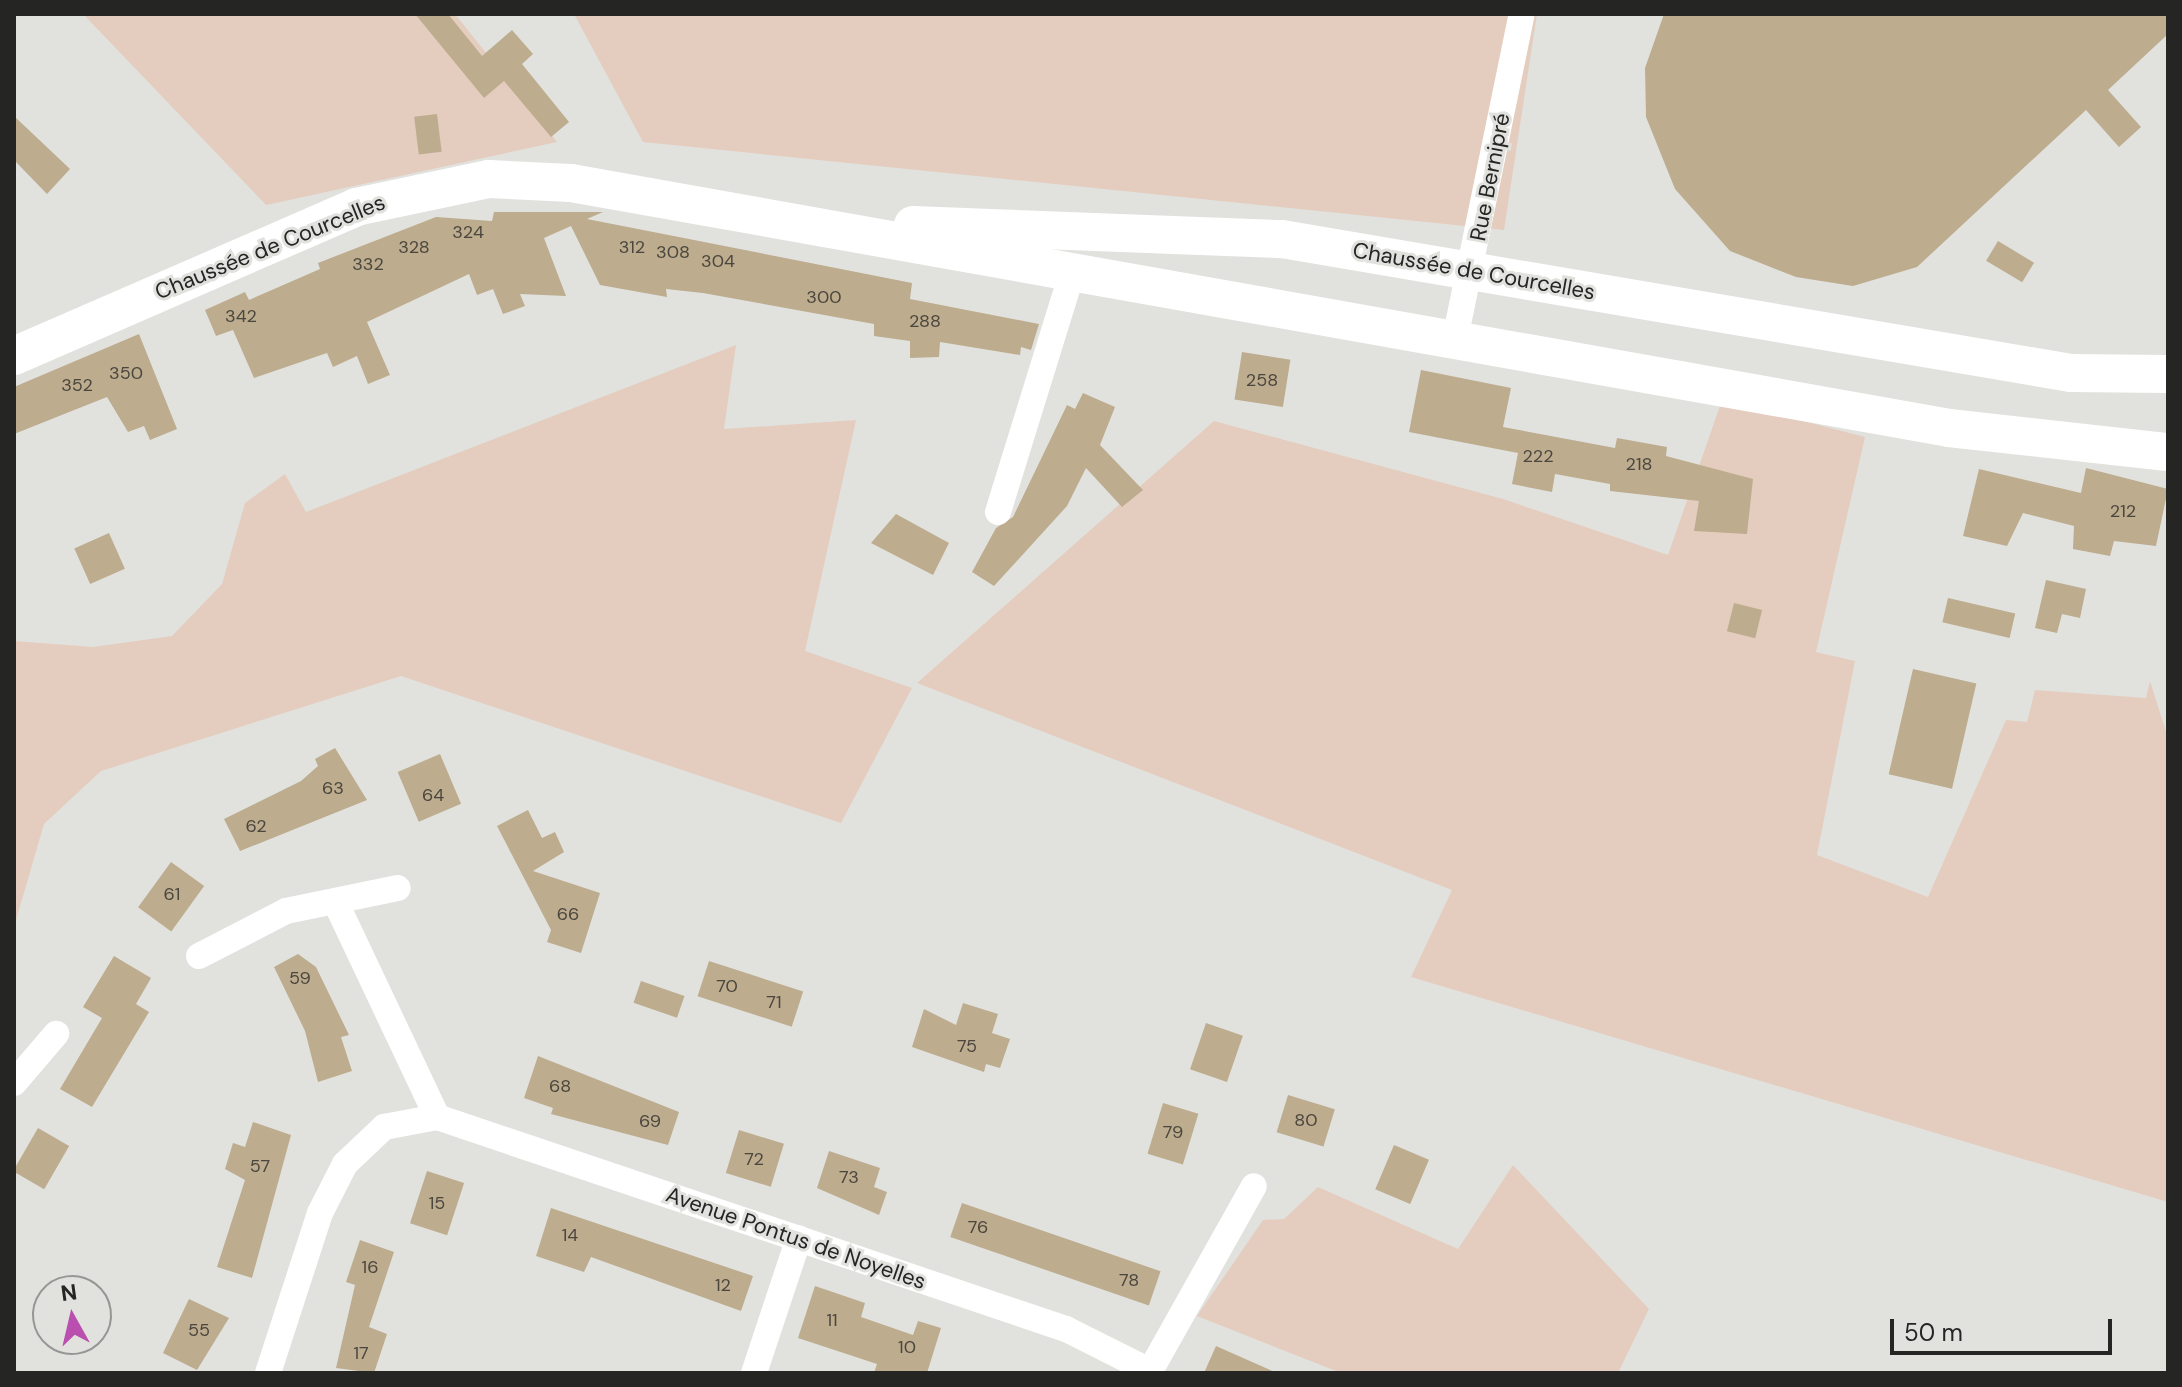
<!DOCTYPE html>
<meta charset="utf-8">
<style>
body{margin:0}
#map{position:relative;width:2182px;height:1387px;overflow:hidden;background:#e1e2de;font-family:"DM Sans",sans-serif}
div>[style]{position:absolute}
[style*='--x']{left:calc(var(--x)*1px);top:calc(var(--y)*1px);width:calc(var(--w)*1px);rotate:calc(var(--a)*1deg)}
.green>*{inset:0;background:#e4cdbe}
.building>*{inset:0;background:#bdac8e;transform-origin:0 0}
.minor>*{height:26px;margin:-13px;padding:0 13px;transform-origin:13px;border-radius:13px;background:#fff}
.secondary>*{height:38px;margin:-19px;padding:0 19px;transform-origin:19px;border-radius:19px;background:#fff}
span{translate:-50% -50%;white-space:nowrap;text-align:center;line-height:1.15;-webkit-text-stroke:6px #e1e2de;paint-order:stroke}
.number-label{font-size:18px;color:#4b473e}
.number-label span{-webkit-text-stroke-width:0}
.street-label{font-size:22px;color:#252524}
.frame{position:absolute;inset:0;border:16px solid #252524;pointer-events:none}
.north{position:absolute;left:32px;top:1275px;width:80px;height:80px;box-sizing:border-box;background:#e1e2de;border:2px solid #969694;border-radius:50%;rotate:352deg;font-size:22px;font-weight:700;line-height:32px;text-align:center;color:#252524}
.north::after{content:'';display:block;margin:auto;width:28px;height:36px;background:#ba4fb0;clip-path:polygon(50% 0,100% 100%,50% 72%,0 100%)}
.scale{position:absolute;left:1890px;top:1319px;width:222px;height:36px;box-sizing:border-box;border:4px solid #252524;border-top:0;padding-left:10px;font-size:24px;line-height:28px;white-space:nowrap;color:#252524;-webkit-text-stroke:6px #e1e2de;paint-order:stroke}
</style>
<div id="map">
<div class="green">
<i style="clip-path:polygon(83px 14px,455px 14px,557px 142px,266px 205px)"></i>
<i style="clip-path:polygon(574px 14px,1537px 14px,1504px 230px,643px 142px)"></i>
<i style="clip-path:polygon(736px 345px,724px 429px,856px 420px,805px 651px,912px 688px,841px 823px,401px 676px,101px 771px,44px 824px,14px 927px,14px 641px,93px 647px,172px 636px,222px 584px,245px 503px,285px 474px,306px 512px)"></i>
<i style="clip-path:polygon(1722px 400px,1865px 437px,1816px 652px,1855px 661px,1817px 855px,1928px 897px,2006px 720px,2027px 722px,2035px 690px,2146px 698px,2150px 681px,2168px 738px,2168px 1202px,1411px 977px,1452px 890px,917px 683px,1214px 421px,1503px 499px,1668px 555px)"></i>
<i style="clip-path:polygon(1513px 1165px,1649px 1309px,1618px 1373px,1341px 1373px,1197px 1316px,1263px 1220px,1284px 1219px,1318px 1187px,1458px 1249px)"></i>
</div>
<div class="building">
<i style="clip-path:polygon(415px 14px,448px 14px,482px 56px,512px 30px,533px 54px,522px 64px,569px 122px,551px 137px,504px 81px,484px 98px)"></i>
<i style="clip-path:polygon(1664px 14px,2168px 14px,2168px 34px,2108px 90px,2141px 127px,2119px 147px,2086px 110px,1917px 267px,1853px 286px,1796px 277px,1730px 251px,1675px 189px,1646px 117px,1645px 68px)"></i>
<i style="left:437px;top:114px;width:38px;height:23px;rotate:83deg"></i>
<i style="clip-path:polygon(14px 116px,70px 169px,47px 194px,14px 160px)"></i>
<i style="clip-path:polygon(494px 212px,603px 212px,587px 219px,912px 283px,910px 299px,1039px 324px,1031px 350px,1021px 347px,1020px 355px,940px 342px,939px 357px,910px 358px,910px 341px,874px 336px,874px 324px,703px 293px,666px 289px,667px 297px,600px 285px,571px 226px,544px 238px,566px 296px,520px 294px,525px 306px,503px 314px,493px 289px,477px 295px,469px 274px,367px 322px,390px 375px,368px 384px,357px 356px,333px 367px,327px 353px,254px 378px,233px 330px,216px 336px,205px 310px,245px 292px,249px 300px,320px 269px,318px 263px,436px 217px,492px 221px)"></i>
<i style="left:1998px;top:241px;width:42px;height:23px;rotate:31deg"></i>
<i style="clip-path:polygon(139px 334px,177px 429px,150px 440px,144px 426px,128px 432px,107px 397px,14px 434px,14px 387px)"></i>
<i style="left:1242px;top:352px;width:49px;height:48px;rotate:9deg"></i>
<i style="clip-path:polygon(1421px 370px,1511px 388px,1503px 427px,1615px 448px,1617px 438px,1667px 447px,1666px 456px,1753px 479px,1747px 534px,1694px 531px,1699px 501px,1610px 491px,1610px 484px,1555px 474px,1552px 492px,1512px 484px,1518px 453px,1409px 432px)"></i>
<i style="clip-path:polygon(1083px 393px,1115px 407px,1100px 445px,1143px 490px,1122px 507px,1086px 468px,1067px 506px,994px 586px,972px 572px,996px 528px,1013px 517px,1067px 405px,1075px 409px)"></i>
<i style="clip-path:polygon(2086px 468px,2168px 489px,2156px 546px,2114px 541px,2110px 556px,2073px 549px,2074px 526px,2023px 513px,2007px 546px,1963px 536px,1979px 469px,2081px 493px)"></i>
<i style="clip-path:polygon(896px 514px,949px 543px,933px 575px,871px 543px)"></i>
<i style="left:109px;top:533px;width:39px;height:38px;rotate:66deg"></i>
<i style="clip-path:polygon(2046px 580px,2086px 589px,2080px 618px,2062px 614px,2057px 633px,2035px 628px)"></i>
<i style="left:1948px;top:598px;width:69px;height:25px;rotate:13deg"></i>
<i style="left:1734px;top:603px;width:29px;height:29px;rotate:14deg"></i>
<i style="left:1913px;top:669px;width:65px;height:108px;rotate:13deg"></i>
<i style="clip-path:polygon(335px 748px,367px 800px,240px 851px,224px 819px,301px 781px,318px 766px,315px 759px)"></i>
<i style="left:440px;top:754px;width:54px;height:46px;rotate:67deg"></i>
<i style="clip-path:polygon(528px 810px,542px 838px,555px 832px,564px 852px,533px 871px,600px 893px,581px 953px,547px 942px,551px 930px,497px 826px)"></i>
<i style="left:171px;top:862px;width:41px;height:56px;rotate:36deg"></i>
<i style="clip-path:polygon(298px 954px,316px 967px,349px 1035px,341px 1037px,352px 1071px,318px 1082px,305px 1031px,274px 967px)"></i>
<i style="clip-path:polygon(114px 956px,151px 978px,136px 1004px,149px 1012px,92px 1107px,60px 1089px,102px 1018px,83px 1007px)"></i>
<i style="left:709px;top:961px;width:99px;height:37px;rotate:18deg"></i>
<i style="left:641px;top:981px;width:46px;height:23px;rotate:19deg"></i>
<i style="clip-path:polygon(963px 1003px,998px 1014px,992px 1033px,1010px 1039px,1000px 1068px,986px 1064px,984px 1072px,912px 1047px,924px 1009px,956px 1025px)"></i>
<i style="left:1206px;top:1023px;width:39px;height:49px;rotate:19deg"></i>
<i style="clip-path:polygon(538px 1056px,679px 1112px,668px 1145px,551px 1114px,553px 1108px,524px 1098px)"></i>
<i style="left:1288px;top:1095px;width:49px;height:39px;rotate:17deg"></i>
<i style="left:1163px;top:1103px;width:37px;height:53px;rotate:17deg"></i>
<i style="clip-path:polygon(253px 1122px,291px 1135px,252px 1278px,217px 1267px,245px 1180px,225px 1169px,233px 1143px,245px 1147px)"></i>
<i style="left:38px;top:1128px;width:36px;height:50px;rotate:30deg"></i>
<i style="left:739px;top:1130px;width:47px;height:45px;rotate:17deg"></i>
<i style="left:1394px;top:1145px;width:38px;height:48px;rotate:23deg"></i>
<i style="clip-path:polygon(829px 1151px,880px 1168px,874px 1187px,887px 1192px,879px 1215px,817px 1188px)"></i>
<i style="left:427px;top:1171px;width:39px;height:55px;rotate:18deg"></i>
<i style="left:962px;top:1203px;width:210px;height:36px;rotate:19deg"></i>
<i style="clip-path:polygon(551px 1208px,753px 1276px,741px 1311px,591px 1257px,584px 1272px,536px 1256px)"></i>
<i style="clip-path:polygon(360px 1240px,394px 1252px,369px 1327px,387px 1334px,374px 1373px,336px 1368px,355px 1285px,346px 1282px)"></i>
<i style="clip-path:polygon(815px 1286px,865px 1303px,861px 1317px,913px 1335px,918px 1321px,941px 1328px,927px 1373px,874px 1373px,877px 1364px,798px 1338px)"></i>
<i style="clip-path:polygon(189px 1299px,229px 1318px,197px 1370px,163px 1353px)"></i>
<i style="clip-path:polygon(1216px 1346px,1277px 1373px,1204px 1373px)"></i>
</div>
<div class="minor">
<i style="--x:1455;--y:339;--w:332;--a:-78.4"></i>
<i style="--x:998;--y:512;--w:254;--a:-72.8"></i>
<i style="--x:336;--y:903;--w:237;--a:64.7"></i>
<i style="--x:199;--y:956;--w:98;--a:-27.3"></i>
<i style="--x:286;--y:911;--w:114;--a:-11.6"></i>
<i style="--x:14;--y:1083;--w:65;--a:-49.4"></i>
<i style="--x:268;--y:1373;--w:168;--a:-72"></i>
<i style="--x:320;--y:1213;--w:55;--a:-63"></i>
<i style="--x:345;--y:1164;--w:54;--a:-43.5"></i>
<i style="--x:384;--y:1127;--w:54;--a:-10.7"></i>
<i style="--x:437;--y:1117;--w:664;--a:18.63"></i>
<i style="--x:1066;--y:1329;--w:94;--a:26.6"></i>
<i style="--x:754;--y:1373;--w:142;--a:-71.6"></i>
<i style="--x:1149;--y:1373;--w:214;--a:-60.7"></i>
</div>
<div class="secondary">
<i style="--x:913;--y:225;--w:369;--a:2.2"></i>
<i style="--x:1282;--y:239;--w:800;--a:9.64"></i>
<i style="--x:2071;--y:373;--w:97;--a:0.6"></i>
<i style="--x:14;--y:356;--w:373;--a:-23.5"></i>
<i style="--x:356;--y:207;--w:136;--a:-11.9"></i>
<i style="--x:489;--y:179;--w:82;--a:2.8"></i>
<i style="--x:571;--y:183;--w:1400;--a:10.08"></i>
<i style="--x:1949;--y:428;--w:220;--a:6.3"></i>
</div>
<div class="number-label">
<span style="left:468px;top:232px">324</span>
<span style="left:414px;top:247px">328</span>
<span style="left:632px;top:247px">312</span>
<span style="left:673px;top:252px">308</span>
<span style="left:718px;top:261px">304</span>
<span style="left:368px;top:264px">332</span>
<span style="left:824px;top:297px">300</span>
<span style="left:241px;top:316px">342</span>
<span style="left:925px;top:321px">288</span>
<span style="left:126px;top:373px">350</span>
<span style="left:1262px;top:380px">258</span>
<span style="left:77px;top:385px">352</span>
<span style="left:1538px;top:456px">222</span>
<span style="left:1639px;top:464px">218</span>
<span style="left:2123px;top:511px">212</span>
<span style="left:333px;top:788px">63</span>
<span style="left:433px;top:795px">64</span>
<span style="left:256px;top:826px">62</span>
<span style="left:172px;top:894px">61</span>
<span style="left:568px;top:914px">66</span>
<span style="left:300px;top:978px">59</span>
<span style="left:727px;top:986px">70</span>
<span style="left:774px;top:1002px">71</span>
<span style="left:967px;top:1046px">75</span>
<span style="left:560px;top:1086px">68</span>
<span style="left:1306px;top:1120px">80</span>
<span style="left:650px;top:1121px">69</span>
<span style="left:1173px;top:1132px">79</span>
<span style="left:754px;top:1159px">72</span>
<span style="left:260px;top:1166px">57</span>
<span style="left:849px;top:1177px">73</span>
<span style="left:437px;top:1203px">15</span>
<span style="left:978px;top:1227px">76</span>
<span style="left:570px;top:1235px">14</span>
<span style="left:370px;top:1267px">16</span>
<span style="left:1129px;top:1280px">78</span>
<span style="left:723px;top:1285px">12</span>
<span style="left:832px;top:1320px">11</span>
<span style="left:199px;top:1330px">55</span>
<span style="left:907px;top:1347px">10</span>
<span style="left:361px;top:1353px">17</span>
</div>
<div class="street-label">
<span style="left:1490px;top:177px;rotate:-79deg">Rue Bernipré</span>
<span style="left:270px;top:247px;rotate:-22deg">Chaussée de Courcelles</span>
<span style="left:1474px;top:271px;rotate:10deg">Chaussée de Courcelles</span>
<span style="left:796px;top:1238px;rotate:19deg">Avenue Pontus de Noyelles</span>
</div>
<div class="frame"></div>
<div class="north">N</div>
<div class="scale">50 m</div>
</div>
